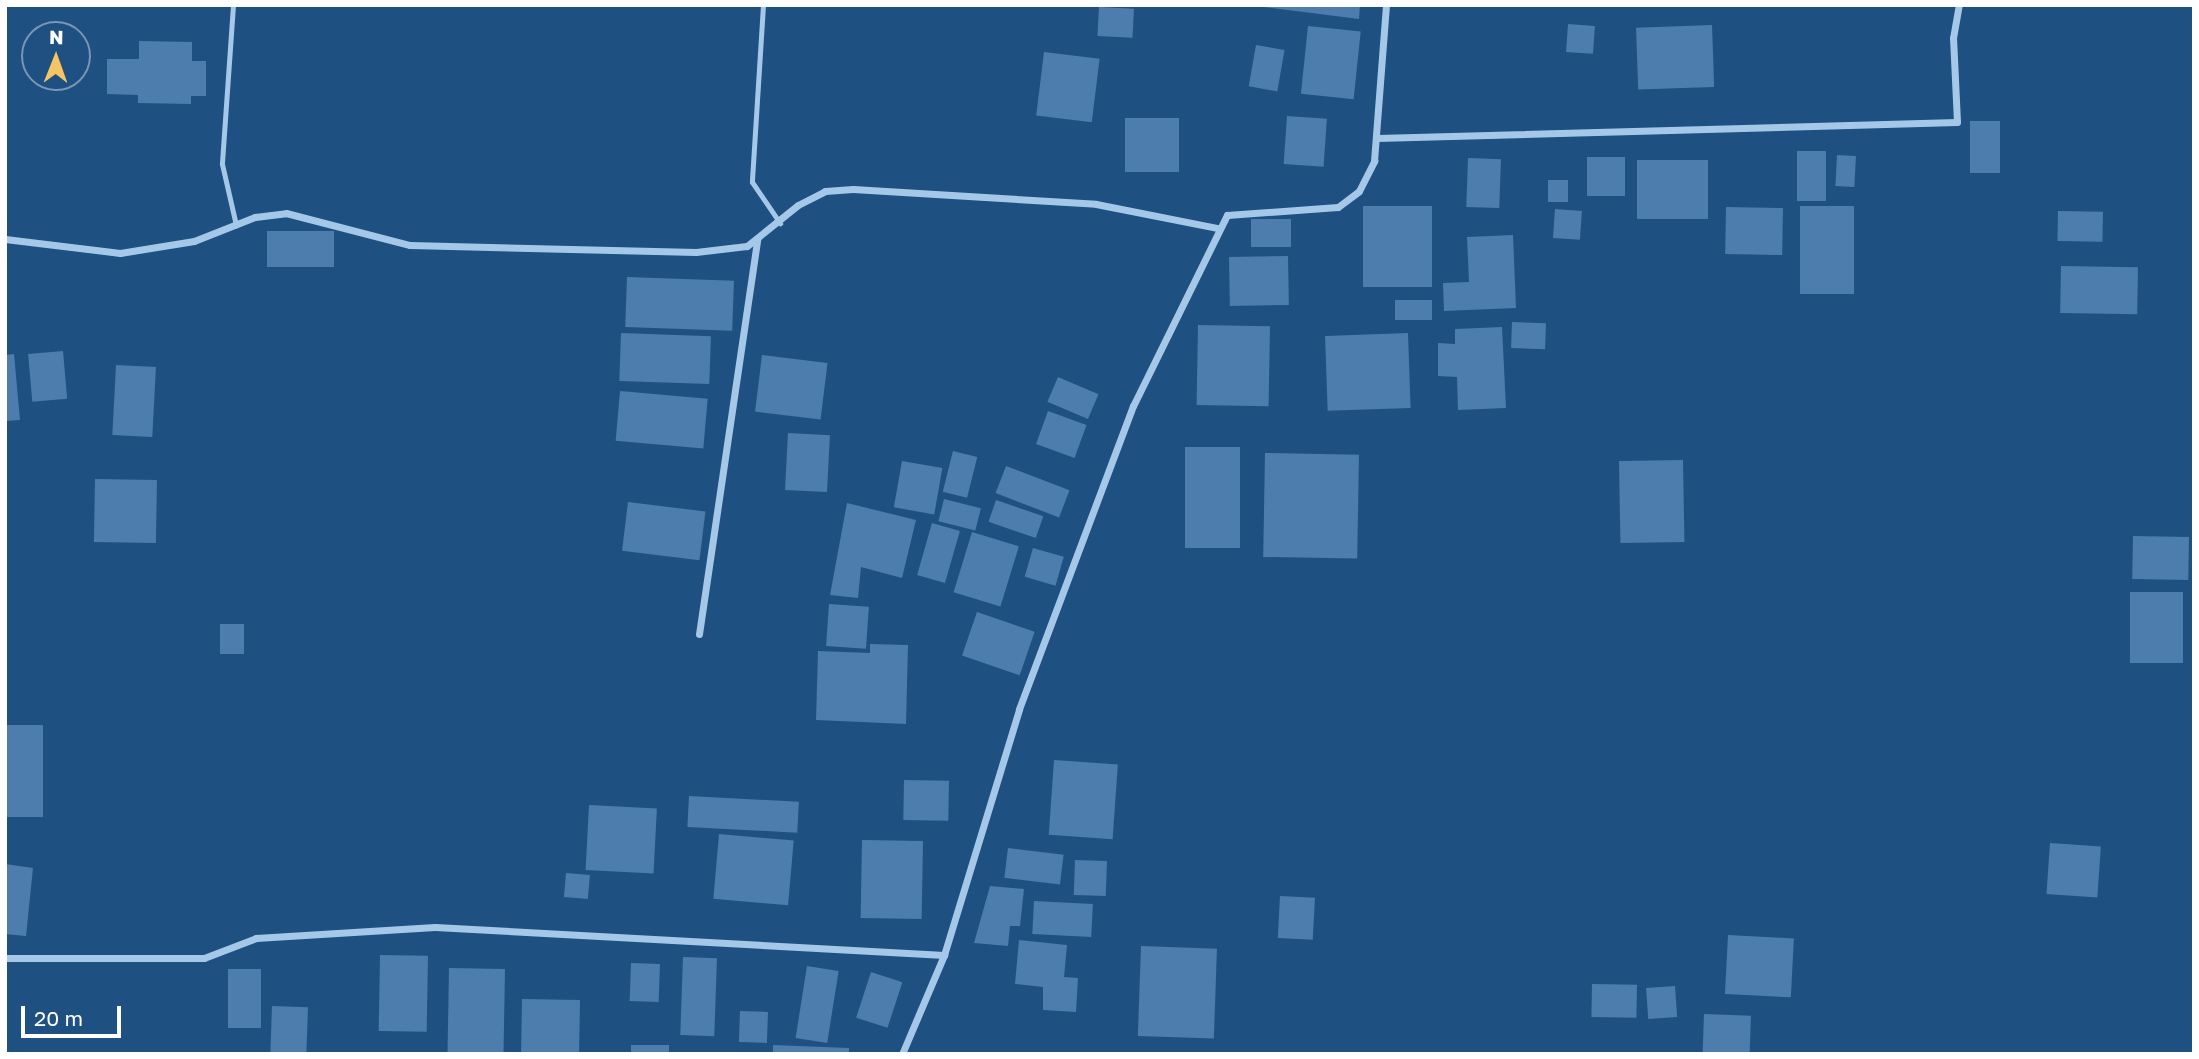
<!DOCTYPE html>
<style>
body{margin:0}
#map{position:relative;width:2199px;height:1059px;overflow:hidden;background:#1f5082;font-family:"Golos Text",sans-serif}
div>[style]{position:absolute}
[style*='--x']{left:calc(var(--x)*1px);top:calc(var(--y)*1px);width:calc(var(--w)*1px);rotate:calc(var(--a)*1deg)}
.building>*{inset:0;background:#4c7dac;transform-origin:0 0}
.lane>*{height:5px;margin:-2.5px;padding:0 2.5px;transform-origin:2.5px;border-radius:2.5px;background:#a5c8e9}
.street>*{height:7px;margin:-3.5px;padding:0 3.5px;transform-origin:3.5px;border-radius:3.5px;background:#a5c8e9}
span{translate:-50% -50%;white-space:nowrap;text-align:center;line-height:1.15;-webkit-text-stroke:7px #1f5082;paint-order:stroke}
.frame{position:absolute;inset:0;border:7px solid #fff;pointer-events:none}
.north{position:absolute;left:21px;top:21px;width:70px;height:70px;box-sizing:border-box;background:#1f5082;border:2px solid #7996b4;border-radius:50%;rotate:1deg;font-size:19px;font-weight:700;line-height:28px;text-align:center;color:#fff}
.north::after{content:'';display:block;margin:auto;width:24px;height:32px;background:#f7c465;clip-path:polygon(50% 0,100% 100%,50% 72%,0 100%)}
.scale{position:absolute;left:21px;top:1006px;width:100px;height:32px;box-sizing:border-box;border:4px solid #fff;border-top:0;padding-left:9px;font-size:21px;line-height:24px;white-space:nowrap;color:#fff;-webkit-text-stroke:5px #1f5082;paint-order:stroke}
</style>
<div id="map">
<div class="building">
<i style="clip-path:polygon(1248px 5px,1360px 5px,1359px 19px)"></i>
<i style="left:1099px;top:7px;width:35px;height:29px;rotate:3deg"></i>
<i style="left:1568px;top:24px;width:27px;height:28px;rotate:4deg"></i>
<i style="left:1712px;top:25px;width:62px;height:76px;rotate:88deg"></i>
<i style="left:1308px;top:26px;width:53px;height:68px;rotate:6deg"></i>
<i style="clip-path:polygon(139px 41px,192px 42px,192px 61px,206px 61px,206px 96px,191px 96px,191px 104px,138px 103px,138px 95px,107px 94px,107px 59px,139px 59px)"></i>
<i style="left:1256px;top:45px;width:29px;height:42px;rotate:10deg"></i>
<i style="left:1044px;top:52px;width:56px;height:64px;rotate:7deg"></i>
<i style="left:1287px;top:116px;width:40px;height:48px;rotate:4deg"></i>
<i style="left:1125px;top:118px;width:54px;height:54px"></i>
<i style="left:1970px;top:121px;width:30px;height:52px"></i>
<i style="left:1797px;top:151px;width:29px;height:50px"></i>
<i style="left:1837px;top:155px;width:19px;height:31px;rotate:3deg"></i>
<i style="left:1587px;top:157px;width:38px;height:39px"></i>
<i style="left:1468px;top:158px;width:33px;height:49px;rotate:2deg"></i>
<i style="left:1708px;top:160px;width:59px;height:71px;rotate:90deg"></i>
<i style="left:1548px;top:180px;width:20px;height:22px"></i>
<i style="left:1363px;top:206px;width:69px;height:81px"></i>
<i style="left:1800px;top:206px;width:54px;height:88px"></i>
<i style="left:1726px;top:207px;width:57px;height:47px;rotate:1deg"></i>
<i style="left:1555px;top:209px;width:27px;height:29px;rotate:4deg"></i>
<i style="left:2058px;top:211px;width:45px;height:30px;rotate:1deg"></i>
<i style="left:1251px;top:219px;width:40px;height:28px"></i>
<i style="left:267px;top:231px;width:67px;height:36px"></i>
<i style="clip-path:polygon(1513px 235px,1516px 308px,1444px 311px,1443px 283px,1469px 282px,1467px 237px)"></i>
<i style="left:1288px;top:256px;width:49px;height:59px;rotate:89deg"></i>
<i style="left:2061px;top:266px;width:77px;height:47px;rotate:1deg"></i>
<i style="left:627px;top:277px;width:107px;height:50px;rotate:2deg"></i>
<i style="left:1395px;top:300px;width:37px;height:20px"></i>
<i style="left:1512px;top:322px;width:34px;height:26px;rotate:2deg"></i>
<i style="left:1198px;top:325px;width:72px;height:80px;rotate:1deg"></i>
<i style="clip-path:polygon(1502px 327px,1506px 408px,1458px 410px,1457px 377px,1438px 376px,1438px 343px,1455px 344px,1455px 329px)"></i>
<i style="left:621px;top:333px;width:90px;height:48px;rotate:2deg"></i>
<i style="left:1408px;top:333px;width:75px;height:83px;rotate:88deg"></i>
<i style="left:63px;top:351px;width:48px;height:35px;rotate:85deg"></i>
<i style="clip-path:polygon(14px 354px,20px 420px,5px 421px,5px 355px)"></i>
<i style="left:762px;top:355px;width:66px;height:57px;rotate:7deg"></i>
<i style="left:116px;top:365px;width:40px;height:70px;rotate:3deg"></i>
<i style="left:1058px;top:377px;width:44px;height:27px;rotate:23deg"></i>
<i style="left:620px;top:391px;width:88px;height:50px;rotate:5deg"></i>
<i style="left:1048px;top:411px;width:41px;height:35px;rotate:20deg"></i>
<i style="left:788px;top:433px;width:42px;height:57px;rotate:3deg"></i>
<i style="left:1185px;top:447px;width:55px;height:101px"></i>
<i style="left:953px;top:451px;width:25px;height:42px;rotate:14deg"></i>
<i style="left:1265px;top:453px;width:94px;height:104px;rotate:1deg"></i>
<i style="left:1683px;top:460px;width:82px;height:64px;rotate:89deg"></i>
<i style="left:902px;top:461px;width:41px;height:47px;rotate:10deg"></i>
<i style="left:1006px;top:466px;width:68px;height:29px;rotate:21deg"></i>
<i style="left:95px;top:479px;width:62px;height:63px;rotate:1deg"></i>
<i style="left:944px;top:499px;width:38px;height:23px;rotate:14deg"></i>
<i style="left:996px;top:500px;width:50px;height:23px;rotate:19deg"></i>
<i style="left:628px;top:502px;width:78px;height:49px;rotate:7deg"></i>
<i style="clip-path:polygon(847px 503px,916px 520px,902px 578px,861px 567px,858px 598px,830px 595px)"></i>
<i style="left:932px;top:523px;width:29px;height:54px;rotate:16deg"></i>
<i style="left:972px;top:532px;width:49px;height:63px;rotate:17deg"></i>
<i style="left:2133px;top:536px;width:56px;height:43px;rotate:1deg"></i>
<i style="left:1033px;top:548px;width:32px;height:30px;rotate:16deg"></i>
<i style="left:2130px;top:592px;width:53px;height:71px"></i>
<i style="left:829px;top:604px;width:40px;height:42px;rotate:4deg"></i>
<i style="left:977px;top:612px;width:61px;height:46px;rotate:19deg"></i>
<i style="left:220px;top:624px;width:24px;height:30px"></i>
<i style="clip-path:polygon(870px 644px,908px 645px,906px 724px,816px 720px,818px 651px,870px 653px)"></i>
<i style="left:5px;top:725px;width:38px;height:92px"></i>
<i style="left:1054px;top:760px;width:64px;height:75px;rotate:4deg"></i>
<i style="left:904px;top:780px;width:45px;height:40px;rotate:1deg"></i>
<i style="left:689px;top:796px;width:110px;height:31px;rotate:3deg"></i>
<i style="left:589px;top:805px;width:68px;height:65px;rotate:3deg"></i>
<i style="left:719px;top:834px;width:75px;height:65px;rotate:5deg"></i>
<i style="left:862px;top:840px;width:61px;height:78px;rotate:1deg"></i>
<i style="left:2050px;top:843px;width:51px;height:51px;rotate:4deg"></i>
<i style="left:1008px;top:848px;width:56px;height:30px;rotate:7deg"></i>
<i style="left:1075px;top:860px;width:32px;height:35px;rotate:2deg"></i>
<i style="clip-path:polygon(5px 864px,33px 868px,26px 936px,5px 934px)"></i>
<i style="left:566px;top:873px;width:24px;height:24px;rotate:5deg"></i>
<i style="clip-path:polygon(990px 886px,1024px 889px,1020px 926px,1010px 926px,1008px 946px,974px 943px)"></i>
<i style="left:1280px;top:896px;width:35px;height:42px;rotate:3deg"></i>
<i style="left:1034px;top:901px;width:59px;height:33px;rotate:3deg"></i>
<i style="left:1728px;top:935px;width:66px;height:59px;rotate:3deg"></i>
<i style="clip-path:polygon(1019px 940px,1067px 945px,1064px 977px,1078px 978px,1076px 1012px,1043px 1010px,1043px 987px,1015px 984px)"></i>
<i style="left:1141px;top:946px;width:76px;height:90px;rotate:2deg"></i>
<i style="left:380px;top:955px;width:48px;height:76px;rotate:1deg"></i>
<i style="left:683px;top:957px;width:34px;height:78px;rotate:2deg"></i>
<i style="left:631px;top:963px;width:29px;height:38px;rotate:2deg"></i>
<i style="left:807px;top:966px;width:32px;height:73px;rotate:9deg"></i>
<i style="left:449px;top:968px;width:56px;height:86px;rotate:1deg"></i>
<i style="left:228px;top:969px;width:33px;height:59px"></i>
<i style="left:871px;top:972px;width:33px;height:48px;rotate:18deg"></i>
<i style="left:1592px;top:984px;width:45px;height:33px;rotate:1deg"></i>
<i style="left:1675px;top:986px;width:31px;height:29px;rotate:86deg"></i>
<i style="left:522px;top:999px;width:58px;height:55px;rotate:1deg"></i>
<i style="left:272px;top:1006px;width:36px;height:48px;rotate:2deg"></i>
<i style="left:740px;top:1011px;width:28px;height:31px;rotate:2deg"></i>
<i style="left:1704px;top:1014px;width:47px;height:40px;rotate:2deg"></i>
<i style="left:631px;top:1045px;width:38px;height:9px"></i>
<i style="clip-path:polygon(773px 1045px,849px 1048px,849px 1054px,773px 1054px)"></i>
</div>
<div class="lane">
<i style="--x:233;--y:5;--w:159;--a:94"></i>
<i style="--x:222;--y:164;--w:63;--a:77.1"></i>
<i style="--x:763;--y:5;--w:177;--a:93.6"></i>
<i style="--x:752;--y:182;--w:50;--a:55.7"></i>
</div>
<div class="street">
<i style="--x:1377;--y:138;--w:580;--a:-1.58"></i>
<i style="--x:1957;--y:122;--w:84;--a:-92.7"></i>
<i style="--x:1953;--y:38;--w:34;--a:-80"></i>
<i style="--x:5;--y:239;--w:116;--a:6.9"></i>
<i style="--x:120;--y:253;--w:75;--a:-9.2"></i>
<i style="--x:194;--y:241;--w:66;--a:-21.5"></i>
<i style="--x:255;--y:217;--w:31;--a:-7"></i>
<i style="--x:286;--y:213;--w:128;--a:14.5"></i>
<i style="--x:410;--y:245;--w:286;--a:1.4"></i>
<i style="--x:696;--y:252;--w:51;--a:-6.7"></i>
<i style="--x:747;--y:246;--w:65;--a:-38.8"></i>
<i style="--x:798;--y:205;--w:30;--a:-27"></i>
<i style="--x:825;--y:191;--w:28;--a:-4"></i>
<i style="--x:853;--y:189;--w:243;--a:3.5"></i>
<i style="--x:1096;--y:204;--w:123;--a:11.2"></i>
<i style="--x:699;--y:634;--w:399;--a:-81.6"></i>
<i style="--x:5;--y:958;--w:199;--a:0"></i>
<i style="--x:204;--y:958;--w:56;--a:-21"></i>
<i style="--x:256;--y:938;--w:179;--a:-3.5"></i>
<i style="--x:435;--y:927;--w:510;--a:3.15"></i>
<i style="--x:902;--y:1054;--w:108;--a:-67"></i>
<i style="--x:944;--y:955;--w:257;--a:-73"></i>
<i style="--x:1019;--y:709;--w:324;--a:-69.4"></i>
<i style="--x:1133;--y:406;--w:213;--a:-63.8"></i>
<i style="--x:1227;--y:215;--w:111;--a:-4.1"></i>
<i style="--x:1338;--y:207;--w:26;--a:-37"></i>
<i style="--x:1359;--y:191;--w:34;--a:-63"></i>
<i style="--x:1374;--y:161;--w:156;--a:-85.6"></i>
</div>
<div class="frame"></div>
<div class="north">N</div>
<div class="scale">20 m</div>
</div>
